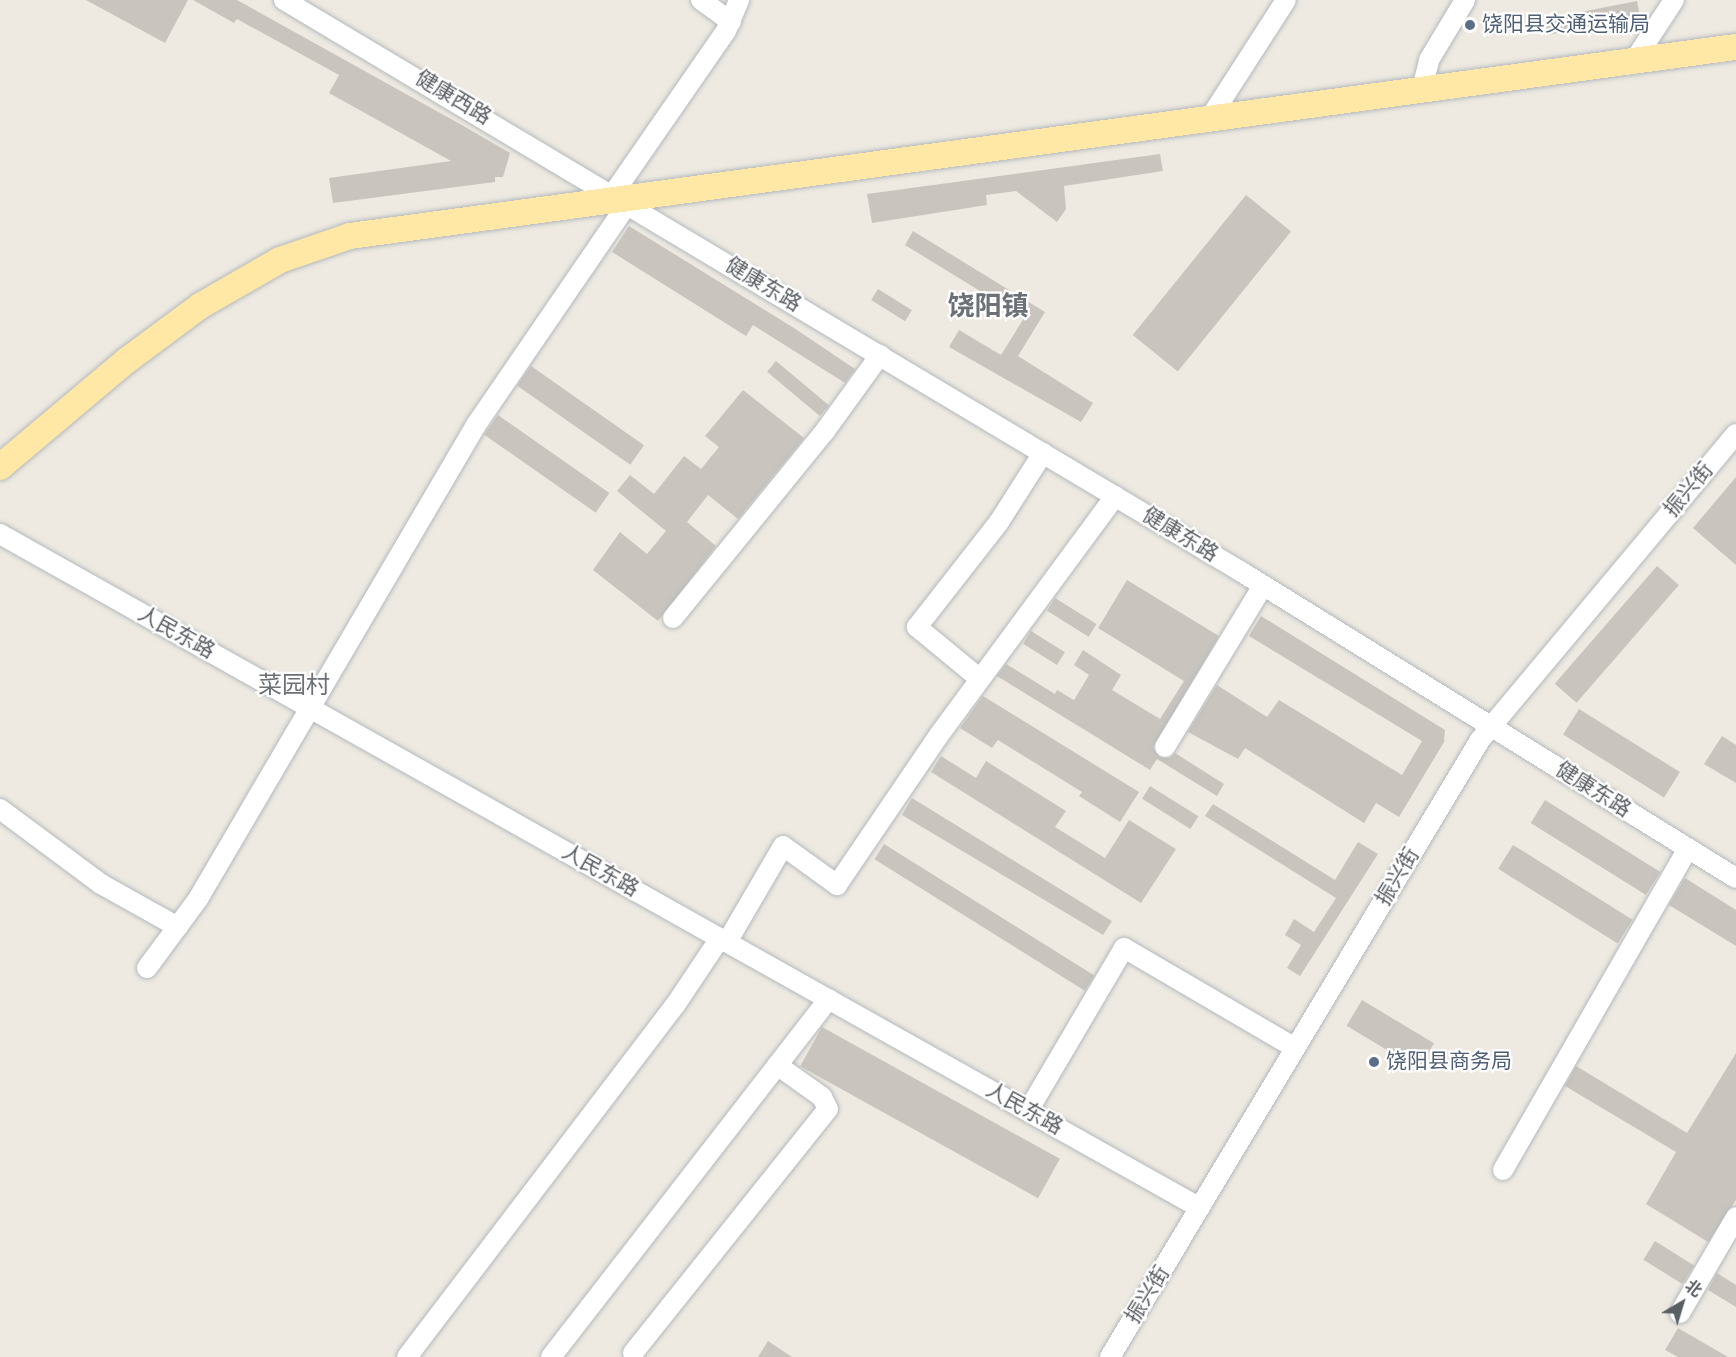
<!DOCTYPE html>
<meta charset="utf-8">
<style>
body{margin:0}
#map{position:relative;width:1736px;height:1357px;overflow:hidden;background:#eeeae1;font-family:"Alegreya Sans","Noto Sans SC",sans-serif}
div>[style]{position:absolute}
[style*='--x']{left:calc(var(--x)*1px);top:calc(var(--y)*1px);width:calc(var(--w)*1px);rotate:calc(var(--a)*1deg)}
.building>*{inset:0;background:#c9c5be;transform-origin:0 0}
.roads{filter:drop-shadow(0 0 2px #b4b9bd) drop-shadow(0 0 2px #b4b9bd)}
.minor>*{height:20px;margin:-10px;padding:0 10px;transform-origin:10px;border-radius:10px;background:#fff}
.major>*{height:26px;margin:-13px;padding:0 13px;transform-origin:13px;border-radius:13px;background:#ffe8a6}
.dots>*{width:16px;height:16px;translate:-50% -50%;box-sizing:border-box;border:3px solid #fff;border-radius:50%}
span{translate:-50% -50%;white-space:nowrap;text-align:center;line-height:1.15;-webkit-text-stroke:4.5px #fff;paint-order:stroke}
.service-label{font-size:21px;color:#4e5e75}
.left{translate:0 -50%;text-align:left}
.street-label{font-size:21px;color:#5a5f64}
.quarter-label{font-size:24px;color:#6b7176}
.district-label{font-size:27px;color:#6b7176;font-weight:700}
.north{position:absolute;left:1652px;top:1273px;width:60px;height:60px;-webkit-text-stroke:4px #fff;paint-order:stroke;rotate:38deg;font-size:16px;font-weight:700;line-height:24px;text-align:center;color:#5a5f64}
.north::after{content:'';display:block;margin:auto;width:21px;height:27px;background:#5a5f64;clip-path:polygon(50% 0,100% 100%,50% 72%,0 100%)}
</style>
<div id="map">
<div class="building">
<i style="clip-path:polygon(86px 0,188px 0,165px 43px)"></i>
<i style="clip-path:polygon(193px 0,237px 0,460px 124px,510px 153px,503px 177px,495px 177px,495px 182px,333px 203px,329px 178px,451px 161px,329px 93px,339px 75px,237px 19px,234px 23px)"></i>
<i style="left:1637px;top:1px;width:16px;height:94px;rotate:79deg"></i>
<i style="clip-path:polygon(1160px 154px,1163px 171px,1064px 186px,1066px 209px,1057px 222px,1016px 191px,986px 195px,987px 205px,872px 223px,867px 194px)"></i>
<i style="left:1246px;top:195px;width:58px;height:180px;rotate:39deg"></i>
<i style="clip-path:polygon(629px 226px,794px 328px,855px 369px,845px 383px,753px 325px,746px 336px,612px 252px)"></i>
<i style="clip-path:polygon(913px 231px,1045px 312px,1018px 356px,1093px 403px,1081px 422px,949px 347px,959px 330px,1001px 355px,1024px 318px,905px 245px)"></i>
<i style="left:878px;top:289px;width:40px;height:13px;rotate:32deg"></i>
<i style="left:776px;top:361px;width:69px;height:14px;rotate:40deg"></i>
<i style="left:531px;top:366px;width:138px;height:24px;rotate:35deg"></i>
<i style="clip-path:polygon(743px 390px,804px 438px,738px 519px,708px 495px,687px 522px,716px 546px,658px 621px,593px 570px,620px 532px,647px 554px,666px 531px,617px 491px,630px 475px,654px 494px,684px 456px,701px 469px,719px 447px,705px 436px)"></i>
<i style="left:498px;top:415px;width:136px;height:24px;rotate:35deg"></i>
<i style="clip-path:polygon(1736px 477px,1736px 565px,1693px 528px)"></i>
<i style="left:1657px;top:566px;width:29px;height:156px;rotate:41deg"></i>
<i style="clip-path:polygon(1127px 580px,1219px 636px,1153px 747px,1159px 757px,1170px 758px,1175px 753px,1224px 784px,1217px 796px,1157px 759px,1150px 770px,997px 676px,1006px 664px,1055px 694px,1057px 690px,1074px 700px,1089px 675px,1074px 665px,1083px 650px,1121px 675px,1112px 690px,1160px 719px,1184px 681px,1098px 628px)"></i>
<i style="left:1055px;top:598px;width:49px;height:15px;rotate:32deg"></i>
<i style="clip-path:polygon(1261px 616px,1445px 730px,1444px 742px,1399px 817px,1376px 803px,1364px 823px,1245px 748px,1238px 759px,1188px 732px,1217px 685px,1267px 717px,1279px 700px,1402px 775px,1422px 741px,1249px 636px)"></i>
<i style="left:1031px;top:631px;width:40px;height:15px;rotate:32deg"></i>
<i style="clip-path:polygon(983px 696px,1139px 792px,1120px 822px,1079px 796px,1082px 792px,998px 740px,992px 748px,960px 728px)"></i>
<i style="left:1579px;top:709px;width:119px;height:30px;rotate:32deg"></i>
<i style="clip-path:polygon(1722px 736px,1736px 745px,1736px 783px,1704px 764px)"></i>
<i style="clip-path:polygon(941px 756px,976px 778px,986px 761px,1066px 811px,1055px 827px,1105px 858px,1129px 820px,1176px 849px,1141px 903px,931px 772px)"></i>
<i style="left:1150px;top:786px;width:57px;height:15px;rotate:32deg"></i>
<i style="clip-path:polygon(912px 798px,1112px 921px,1103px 935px,902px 815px)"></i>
<i style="left:1545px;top:800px;width:136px;height:27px;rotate:32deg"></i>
<i style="clip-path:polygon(1213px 804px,1335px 880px,1358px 842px,1378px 854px,1300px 976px,1287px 968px,1301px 945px,1285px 935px,1294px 919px,1314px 932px,1336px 898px,1205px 816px)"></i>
<i style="left:884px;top:844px;width:248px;height:18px;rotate:32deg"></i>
<i style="left:1513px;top:845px;width:141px;height:28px;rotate:32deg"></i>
<i style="clip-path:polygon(1685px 878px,1736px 910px,1736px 946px,1669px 905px)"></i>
<i style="left:1362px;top:1000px;width:84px;height:30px;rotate:31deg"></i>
<i style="left:822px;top:1027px;width:272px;height:45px;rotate:29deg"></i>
<i style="clip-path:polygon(1736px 1053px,1736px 1200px,1708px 1242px,1646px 1204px,1676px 1152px,1565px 1086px,1576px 1066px,1687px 1133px)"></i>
<i style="left:1655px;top:1241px;width:46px;height:22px;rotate:32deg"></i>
<i style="clip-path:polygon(1717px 1273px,1736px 1285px,1736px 1307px,1708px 1290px)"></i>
<i style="clip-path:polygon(1678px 1328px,1728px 1357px,1678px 1357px,1665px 1350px)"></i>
<i style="clip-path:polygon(768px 1341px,792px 1357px,758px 1357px)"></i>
</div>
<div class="roads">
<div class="minor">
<i style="--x:284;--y:0;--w:1114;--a:30.85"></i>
<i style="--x:1240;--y:571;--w:583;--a:31.76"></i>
<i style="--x:701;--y:0;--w:37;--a:36"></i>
<i style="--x:1634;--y:61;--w:73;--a:-56.7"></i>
<i style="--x:1422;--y:89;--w:30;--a:-76"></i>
<i style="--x:1429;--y:60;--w:70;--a:-59"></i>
<i style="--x:1210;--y:118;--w:140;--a:-57.2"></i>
<i style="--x:613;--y:194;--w:198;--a:-55.3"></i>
<i style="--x:726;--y:31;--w:34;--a:-67"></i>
<i style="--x:0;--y:534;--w:1376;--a:29.32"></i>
<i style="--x:673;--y:618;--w:241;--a:-50.9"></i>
<i style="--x:825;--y:431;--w:94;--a:-54.1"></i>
<i style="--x:980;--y:679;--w:82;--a:-140.5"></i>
<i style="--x:917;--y:627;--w:133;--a:-52"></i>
<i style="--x:999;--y:522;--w:82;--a:-57.5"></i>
<i style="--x:1165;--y:747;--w:188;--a:-58.7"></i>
<i style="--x:0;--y:809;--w:126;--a:36.6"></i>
<i style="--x:101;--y:884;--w:88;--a:29.2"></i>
<i style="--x:727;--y:942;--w:111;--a:-59.7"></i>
<i style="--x:783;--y:846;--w:67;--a:35.8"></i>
<i style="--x:837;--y:885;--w:181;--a:-55.8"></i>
<i style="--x:939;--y:735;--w:297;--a:-53.6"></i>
<i style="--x:147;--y:968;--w:86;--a:-53.5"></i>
<i style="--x:198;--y:899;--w:550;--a:-59.61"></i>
<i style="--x:476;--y:425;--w:269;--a:-55.6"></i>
<i style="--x:1028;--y:1111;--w:189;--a:-59.5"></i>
<i style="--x:1124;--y:948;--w:198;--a:30.3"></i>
<i style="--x:1503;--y:1170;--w:371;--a:-60.1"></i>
<i style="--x:1680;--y:1313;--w:111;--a:-59.7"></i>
<i style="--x:633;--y:1353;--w:312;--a:-51.4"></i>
<i style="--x:828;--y:1109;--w:13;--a:-117"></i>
<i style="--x:822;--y:1097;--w:55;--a:-144.6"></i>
<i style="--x:407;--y:1357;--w:444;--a:-52.7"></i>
<i style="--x:676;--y:1004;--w:79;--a:-56.3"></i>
<i style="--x:551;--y:1357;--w:453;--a:-52.2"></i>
<i style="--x:1110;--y:1357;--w:719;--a:-59.05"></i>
<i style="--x:1480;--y:740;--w:399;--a:-50.1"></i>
</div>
<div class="major">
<i style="--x:0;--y:467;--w:165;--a:-40.1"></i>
<i style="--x:126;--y:361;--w:92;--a:-36.6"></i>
<i style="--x:200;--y:306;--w:92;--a:-29.9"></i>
<i style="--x:280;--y:260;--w:74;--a:-18.9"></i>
<i style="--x:350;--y:236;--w:1399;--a:-7.77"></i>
</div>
</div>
<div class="dots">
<i style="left:1470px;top:25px;background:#5c6f8a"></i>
<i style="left:1374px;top:1062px;background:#5c6f8a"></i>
</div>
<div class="service-label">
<span class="left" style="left:1482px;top:25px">饶阳县交通运输局</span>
<span class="left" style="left:1386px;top:1062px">饶阳县商务局</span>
</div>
<div class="street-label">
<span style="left:453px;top:98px;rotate:31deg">健康西路</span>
<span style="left:763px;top:285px;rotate:31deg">健康东路</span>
<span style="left:1689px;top:490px;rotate:-50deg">振兴街</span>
<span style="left:1180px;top:535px;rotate:31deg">健康东路</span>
<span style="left:176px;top:633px;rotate:29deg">人民东路</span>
<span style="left:1593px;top:790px;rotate:32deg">健康东路</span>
<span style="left:600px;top:871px;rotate:29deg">人民东路</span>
<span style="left:1398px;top:877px;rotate:-59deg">振兴街</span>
<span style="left:1024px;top:1109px;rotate:29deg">人民东路</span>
<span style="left:1148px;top:1295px;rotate:-58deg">振兴街</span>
</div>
<div class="quarter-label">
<span style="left:294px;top:687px">菜园村</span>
</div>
<div class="district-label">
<span style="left:988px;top:307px">饶阳镇</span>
</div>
<div class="north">北</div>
</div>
